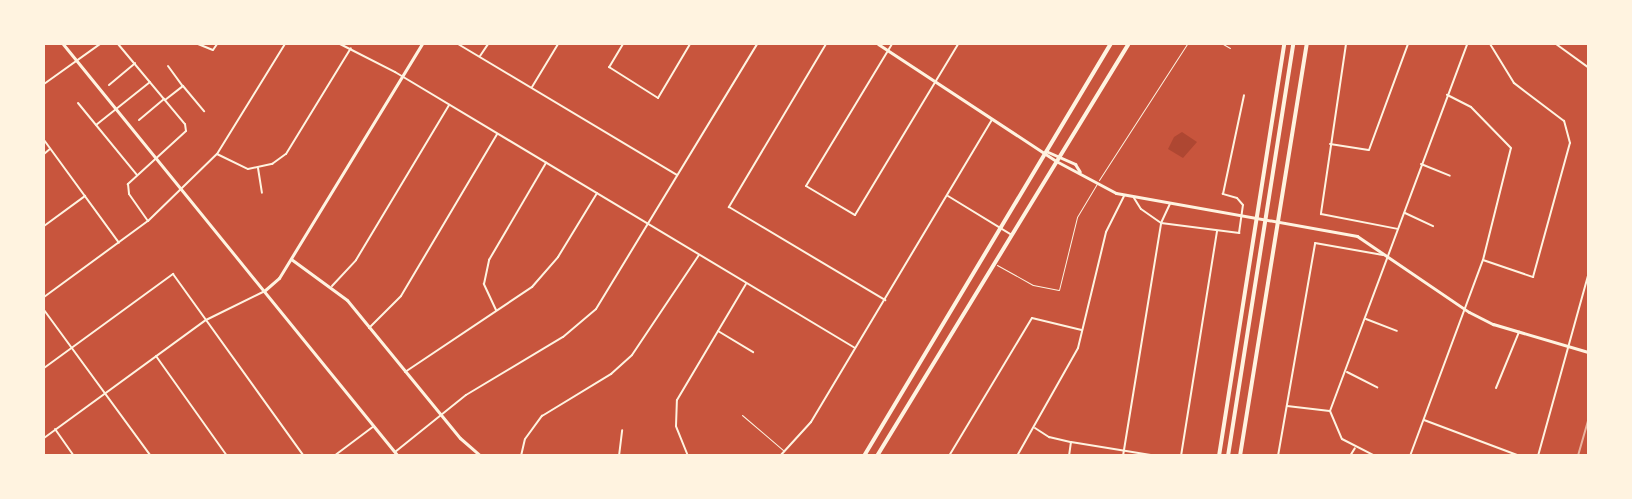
<!DOCTYPE html>
<style>
body{margin:0}
#map{position:relative;width:1632px;height:499px;overflow:hidden;background:#c8553d;font-family:Rubik,sans-serif}
div>[style]{position:absolute}
[style*='--x']{left:calc(var(--x)*1px);top:calc(var(--y)*1px);width:calc(var(--w)*1px);rotate:calc(var(--a)*1deg)}
.green>*{inset:0;background:#ae4732}
.service>*{height:1px;margin:-0.5px;padding:0 0.5px;transform-origin:0.5px;border-radius:0.5px;background:#fff3e0}
.minor>*{height:2px;margin:-1px;padding:0 1px;transform-origin:1px;border-radius:1px;background:#fff3e0}
.tertiary>*{height:3px;margin:-1.5px;padding:0 1.5px;transform-origin:1.5px;border-radius:1.5px;background:#fff3e0}
.primary>*{height:4px;margin:-2px;padding:0 2px;transform-origin:2px;border-radius:2px;background:#fff3e0}
.motorway>*{height:4px;margin:-2px;padding:0 2px;transform-origin:2px;border-radius:2px;background:#fff3e0}
.rail>*{height:1.5px;margin:-0.75px;padding:0 0.75px;transform-origin:0.75px;border-radius:0.75px;background:#e9b49f}
span{translate:-50% -50%;white-space:nowrap;text-align:center;line-height:1.15;-webkit-text-stroke:4.5px #fff3e0;paint-order:stroke}
.frame{position:absolute;inset:0;border:45px solid #fff3e0;pointer-events:none}
</style>
<div id="map">
<div class="green">
<i style="clip-path:polygon(1182px 132px,1197px 142px,1183px 158px,1168px 149px,1174px 137px)"></i>
</div>
<div class="service">
<i style="--x:1223;--y:44;--w:8;--a:30"></i>
<i style="--x:1099;--y:180;--w:162;--a:-57.1"></i>
<i style="--x:997;--y:265;--w:41;--a:29.1"></i>
<i style="--x:1033;--y:285;--w:26;--a:11"></i>
<i style="--x:1059;--y:290;--w:75;--a:-76.1"></i>
<i style="--x:1077;--y:217;--w:39;--a:-59"></i>
<i style="--x:742;--y:415;--w:54;--a:40.5"></i>
</div>
<div class="minor">
<i style="--x:118;--y:44;--w:104;--a:50.1"></i>
<i style="--x:185;--y:124;--w:7;--a:82"></i>
<i style="--x:186;--y:131;--w:79;--a:137.6"></i>
<i style="--x:128;--y:184;--w:10;--a:84"></i>
<i style="--x:129;--y:194;--w:33;--a:55"></i>
<i style="--x:198;--y:44;--w:16;--a:22"></i>
<i style="--x:213;--y:50;--w:7;--a:-56"></i>
<i style="--x:340;--y:44;--w:62;--a:27"></i>
<i style="--x:395;--y:72;--w:536;--a:30.96"></i>
<i style="--x:458;--y:44;--w:255;--a:30.9"></i>
<i style="--x:623;--y:44;--w:27;--a:121"></i>
<i style="--x:609;--y:67;--w:58;--a:32.3"></i>
<i style="--x:658;--y:98;--w:63;--a:-59.3"></i>
<i style="--x:826;--y:44;--w:190;--a:120.8"></i>
<i style="--x:729;--y:207;--w:182;--a:30.8"></i>
<i style="--x:892;--y:44;--w:166;--a:121.2"></i>
<i style="--x:806;--y:186;--w:57;--a:30.6"></i>
<i style="--x:855;--y:215;--w:200;--a:-58.9"></i>
<i style="--x:1346;--y:44;--w:172;--a:98.4"></i>
<i style="--x:1321;--y:214;--w:78;--a:11"></i>
<i style="--x:1556;--y:44;--w:39;--a:36"></i>
<i style="--x:480;--y:56;--w:14;--a:-56"></i>
<i style="--x:168;--y:66;--w:24;--a:54"></i>
<i style="--x:44;--y:84;--w:69;--a:-35.5"></i>
<i style="--x:109;--y:85;--w:34;--a:-40"></i>
<i style="--x:532;--y:87;--w:50;--a:-58.8"></i>
<i style="--x:165;--y:100;--w:23;--a:-38"></i>
<i style="--x:183;--y:86;--w:33;--a:50"></i>
<i style="--x:78;--y:103;--w:93;--a:50.7"></i>
<i style="--x:139;--y:120;--w:33;--a:-40"></i>
<i style="--x:96;--y:125;--w:69;--a:-38.5"></i>
<i style="--x:44;--y:140;--w:127;--a:53.9"></i>
<i style="--x:1330;--y:144;--w:39;--a:9"></i>
<i style="--x:1369;--y:150;--w:113;--a:-69.8"></i>
<i style="--x:44;--y:154;--w:8;--a:-40"></i>
<i style="--x:217;--y:154;--w:34;--a:26"></i>
<i style="--x:248;--y:169;--w:25;--a:-12"></i>
<i style="--x:272;--y:164;--w:17;--a:-36"></i>
<i style="--x:286;--y:154;--w:124;--a:-58.5"></i>
<i style="--x:1421;--y:164;--w:31;--a:22"></i>
<i style="--x:258;--y:168;--w:25;--a:81"></i>
<i style="--x:948;--y:196;--w:75;--a:31.4"></i>
<i style="--x:1134;--y:198;--w:13;--a:58"></i>
<i style="--x:1141;--y:209;--w:24;--a:35"></i>
<i style="--x:1161;--y:223;--w:79;--a:7.3"></i>
<i style="--x:1239;--y:233;--w:28;--a:-82"></i>
<i style="--x:1243;--y:205;--w:9;--a:-131"></i>
<i style="--x:1237;--y:198;--w:15;--a:-164"></i>
<i style="--x:1223;--y:194;--w:101;--a:-78"></i>
<i style="--x:1405;--y:213;--w:31;--a:25"></i>
<i style="--x:44;--y:226;--w:51;--a:-36.2"></i>
<i style="--x:1483;--y:260;--w:53;--a:18.8"></i>
<i style="--x:1533;--y:277;--w:139;--a:-74.6"></i>
<i style="--x:1570;--y:143;--w:23;--a:-105"></i>
<i style="--x:1564;--y:121;--w:63;--a:-142.8"></i>
<i style="--x:1514;--y:83;--w:46;--a:-121.6"></i>
<i style="--x:332;--y:286;--w:35;--a:-47"></i>
<i style="--x:356;--y:260;--w:181;--a:-59"></i>
<i style="--x:44;--y:297;--w:129;--a:-36.2"></i>
<i style="--x:148;--y:221;--w:96;--a:-44.2"></i>
<i style="--x:217;--y:154;--w:129;--a:-58.3"></i>
<i style="--x:44;--y:310;--w:181;--a:53.8"></i>
<i style="--x:496;--y:310;--w:29;--a:-115"></i>
<i style="--x:484;--y:284;--w:25;--a:-78"></i>
<i style="--x:489;--y:260;--w:113;--a:-59.6"></i>
<i style="--x:1366;--y:319;--w:33;--a:21"></i>
<i style="--x:369;--y:328;--w:45;--a:-45"></i>
<i style="--x:401;--y:296;--w:188;--a:-59.3"></i>
<i style="--x:718;--y:331;--w:41;--a:31"></i>
<i style="--x:156;--y:356;--w:123;--a:54.6"></i>
<i style="--x:44;--y:368;--w:160;--a:-36.1"></i>
<i style="--x:173;--y:274;--w:224;--a:54.3"></i>
<i style="--x:405;--y:372;--w:153;--a:-33.8"></i>
<i style="--x:532;--y:287;--w:40;--a:-49"></i>
<i style="--x:558;--y:257;--w:75;--a:-58.6"></i>
<i style="--x:1347;--y:372;--w:34;--a:27"></i>
<i style="--x:1496;--y:388;--w:61;--a:-67.7"></i>
<i style="--x:1287;--y:406;--w:43;--a:6.6"></i>
<i style="--x:1330;--y:411;--w:30;--a:67"></i>
<i style="--x:1342;--y:439;--w:37;--a:27"></i>
<i style="--x:1330;--y:411;--w:392;--a:-69.5"></i>
<i style="--x:1424;--y:420;--w:103;--a:20.6"></i>
<i style="--x:1035;--y:428;--w:17;--a:33"></i>
<i style="--x:1049;--y:437;--w:23;--a:13"></i>
<i style="--x:1071;--y:442;--w:87;--a:9.2"></i>
<i style="--x:55;--y:429;--w:33;--a:55"></i>
<i style="--x:44;--y:438;--w:200;--a:-36.1"></i>
<i style="--x:206;--y:320;--w:64;--a:-26.2"></i>
<i style="--x:395;--y:452;--w:91;--a:-38.8"></i>
<i style="--x:466;--y:395;--w:113;--a:-30.9"></i>
<i style="--x:563;--y:337;--w:43;--a:-40.3"></i>
<i style="--x:596;--y:309;--w:310;--a:-58.7"></i>
<i style="--x:334;--y:456;--w:50;--a:-36.9"></i>
<i style="--x:521;--y:456;--w:17;--a:-77"></i>
<i style="--x:525;--y:439;--w:29;--a:-54"></i>
<i style="--x:542;--y:416;--w:81;--a:-31.3"></i>
<i style="--x:611;--y:374;--w:28;--a:-42"></i>
<i style="--x:632;--y:355;--w:120;--a:-56.2"></i>
<i style="--x:619;--y:456;--w:26;--a:-83"></i>
<i style="--x:688;--y:456;--w:32;--a:-112"></i>
<i style="--x:676;--y:426;--w:26;--a:-88"></i>
<i style="--x:677;--y:400;--w:135;--a:-59.3"></i>
<i style="--x:780;--y:456;--w:46;--a:-47.6"></i>
<i style="--x:811;--y:422;--w:352;--a:-59.1"></i>
<i style="--x:949;--y:456;--w:161;--a:-59"></i>
<i style="--x:1032;--y:318;--w:51;--a:13.5"></i>
<i style="--x:1017;--y:456;--w:124;--a:-60.5"></i>
<i style="--x:1078;--y:348;--w:119;--a:-76.4"></i>
<i style="--x:1106;--y:232;--w:40;--a:-63.4"></i>
<i style="--x:1069;--y:456;--w:14;--a:-82"></i>
<i style="--x:1123;--y:456;--w:236;--a:-80.7"></i>
<i style="--x:1161;--y:223;--w:21;--a:-65"></i>
<i style="--x:1181;--y:456;--w:228;--a:-80.9"></i>
<i style="--x:1278;--y:456;--w:216;--a:-80.1"></i>
<i style="--x:1315;--y:243;--w:69;--a:10"></i>
<i style="--x:1350;--y:456;--w:9;--a:-58"></i>
<i style="--x:1410;--y:456;--w:209;--a:-69.6"></i>
<i style="--x:1483;--y:260;--w:115;--a:-76"></i>
<i style="--x:1511;--y:148;--w:57;--a:-134.3"></i>
<i style="--x:1471;--y:107;--w:27;--a:-153"></i>
<i style="--x:1538;--y:456;--w:187;--a:-74.5"></i>
</div>
<div class="tertiary">
<i style="--x:63;--y:44;--w:531;--a:50.89"></i>
<i style="--x:878;--y:44;--w:213;--a:33.3"></i>
<i style="--x:1056;--y:161;--w:68;--a:28.1"></i>
<i style="--x:1116;--y:193;--w:245;--a:10.1"></i>
<i style="--x:1357;--y:236;--w:135;--a:34.2"></i>
<i style="--x:1469;--y:312;--w:27;--a:27"></i>
<i style="--x:1493;--y:324;--w:99;--a:16.4"></i>
<i style="--x:1048;--y:152;--w:30;--a:24"></i>
<i style="--x:1075;--y:164;--w:9;--a:58"></i>
<i style="--x:291;--y:259;--w:69;--a:36.2"></i>
<i style="--x:347;--y:300;--w:178;--a:50.7"></i>
<i style="--x:460;--y:438;--w:28;--a:41"></i>
<i style="--x:264;--y:291;--w:20;--a:-41"></i>
<i style="--x:279;--y:278;--w:274;--a:-58.6"></i>
</div>
<div class="primary">
<i style="--x:864;--y:456;--w:480;--a:-59.1"></i>
<i style="--x:877;--y:456;--w:482;--a:-58.6"></i>
</div>
<div class="motorway">
<i style="--x:1219;--y:456;--w:417;--a:-81"></i>
<i style="--x:1228;--y:456;--w:417;--a:-81"></i>
<i style="--x:1240;--y:456;--w:417;--a:-80.8"></i>
</div>
<div class="rail">
<i style="--x:1578;--y:456;--w:37;--a:-74"></i>
</div>
<div class="frame"></div>
</div>
